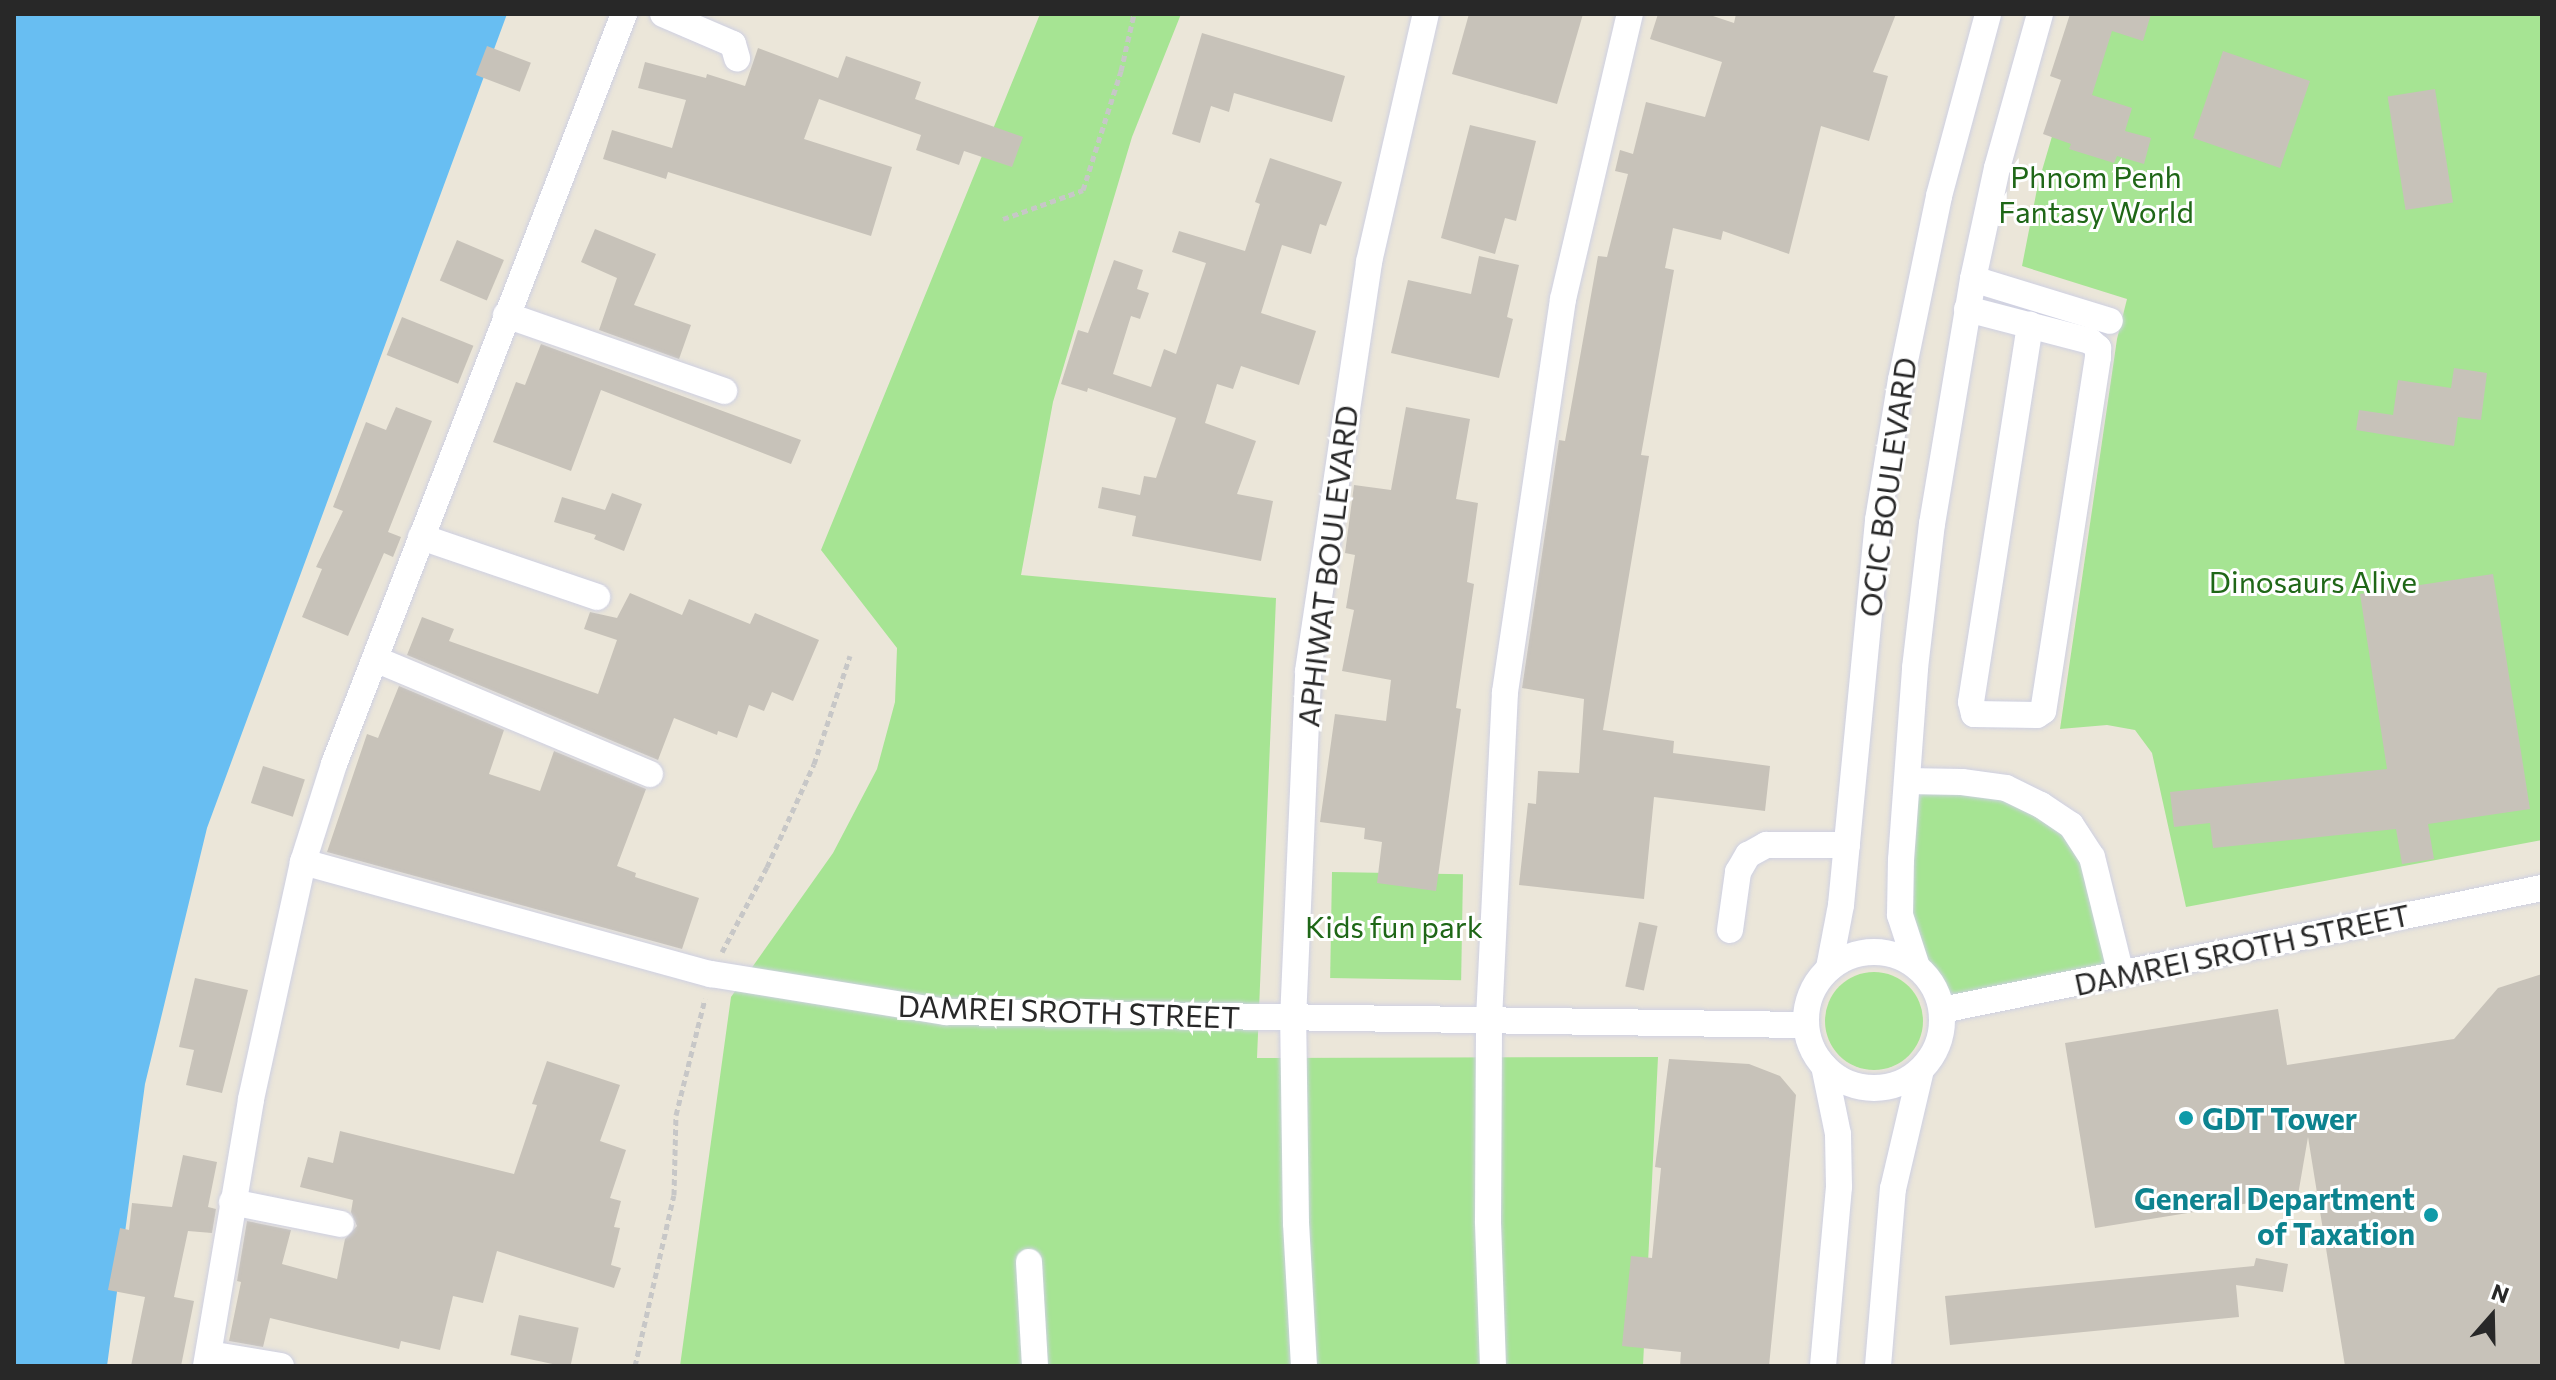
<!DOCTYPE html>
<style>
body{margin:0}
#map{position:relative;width:2556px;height:1380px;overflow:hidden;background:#ebe6d9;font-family:Commissioner,sans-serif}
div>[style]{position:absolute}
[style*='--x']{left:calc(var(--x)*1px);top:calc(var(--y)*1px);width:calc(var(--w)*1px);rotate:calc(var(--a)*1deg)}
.green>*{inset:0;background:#a6e493;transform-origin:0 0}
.round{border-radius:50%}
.water>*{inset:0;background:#68bef2}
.building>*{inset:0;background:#c7c2b9;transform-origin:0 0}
.path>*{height:5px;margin-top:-2.5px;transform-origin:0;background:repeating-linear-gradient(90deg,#c7c7c7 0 6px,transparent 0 10px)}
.roads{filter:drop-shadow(0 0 2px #ced0e2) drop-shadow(0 0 2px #ced0e2)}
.minor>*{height:26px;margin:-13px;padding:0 13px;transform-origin:13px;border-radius:13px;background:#fff}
.minor>.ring{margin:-13px;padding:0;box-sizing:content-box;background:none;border:26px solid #fff;border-radius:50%}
.dots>*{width:22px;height:22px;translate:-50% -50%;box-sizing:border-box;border:4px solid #fff;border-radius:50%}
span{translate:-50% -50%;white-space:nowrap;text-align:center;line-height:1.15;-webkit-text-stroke:6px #fff;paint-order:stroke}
.park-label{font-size:30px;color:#1f6717}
.street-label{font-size:30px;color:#282828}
.culture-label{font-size:30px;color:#0d838f;font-weight:700}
.left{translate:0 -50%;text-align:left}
.right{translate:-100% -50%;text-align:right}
.frame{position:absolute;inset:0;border:16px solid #282828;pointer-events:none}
.north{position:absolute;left:2452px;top:1276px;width:80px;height:80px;-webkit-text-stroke:6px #fff;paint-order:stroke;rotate:20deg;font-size:22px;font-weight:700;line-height:32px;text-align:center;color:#282828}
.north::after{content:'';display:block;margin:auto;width:28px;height:36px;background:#282828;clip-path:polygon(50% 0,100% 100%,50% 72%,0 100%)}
</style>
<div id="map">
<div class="green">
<i style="clip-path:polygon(1040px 14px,1181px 14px,1132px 137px,1053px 402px,1021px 575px,1276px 598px,1257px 1058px,1658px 1057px,1643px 1366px,680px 1366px,731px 997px,833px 853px,877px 769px,895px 702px,897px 648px,821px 550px)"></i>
<i style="clip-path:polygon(2088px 14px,2542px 14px,2542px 840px,2186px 907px,2152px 753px,2135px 730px,2107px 725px,2060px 729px,2117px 339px,2127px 299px,2022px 266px,2038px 184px)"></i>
<i style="clip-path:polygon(1907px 781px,1962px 782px,2071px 825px,2121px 974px,1942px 1010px,1934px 987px,1917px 967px,1901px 860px)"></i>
<i style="left:1332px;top:872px;width:131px;height:106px;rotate:1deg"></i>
<i class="round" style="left:1825px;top:972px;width:98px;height:98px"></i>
</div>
<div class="water">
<i style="clip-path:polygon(14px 14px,507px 14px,207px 828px,145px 1084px,107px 1366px,14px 1366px)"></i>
</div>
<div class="building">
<i style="clip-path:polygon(1469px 14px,1583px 14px,1557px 104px,1452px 74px)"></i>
<i style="clip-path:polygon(1658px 14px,1707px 14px,1734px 23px,1736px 14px,1896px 14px,1873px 72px,1888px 76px,1869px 141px,1821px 126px,1789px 254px,1723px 231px,1721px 240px,1673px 228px,1665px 268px,1674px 270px,1641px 455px,1649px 456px,1603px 730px,1674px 741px,1673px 753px,1770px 766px,1765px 811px,1654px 797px,1644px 899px,1519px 885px,1528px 803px,1536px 804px,1538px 771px,1579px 773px,1584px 699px,1522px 688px,1559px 440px,1565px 441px,1598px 256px,1607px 257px,1628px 174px,1615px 171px,1620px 150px,1633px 154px,1646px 102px,1705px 117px,1722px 62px,1650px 39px)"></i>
<i style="clip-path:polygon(2070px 14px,2151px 14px,2143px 41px,2112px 31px,2092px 95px,2132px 108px,2125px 131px,2151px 138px,2144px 164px,2117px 156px,2114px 163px,2069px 149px,2071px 144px,2043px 134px,2061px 80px,2050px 76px)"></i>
<i style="clip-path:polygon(1202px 33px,1345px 76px,1332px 122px,1234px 93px,1229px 112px,1211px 106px,1200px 143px,1172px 134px)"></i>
<i style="left:487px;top:46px;width:47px;height:31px;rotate:21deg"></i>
<i style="clip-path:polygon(758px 48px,838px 78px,846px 56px,921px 82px,915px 99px,1023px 137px,1012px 167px,964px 151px,959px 165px,916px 150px,921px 135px,819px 99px,804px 139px,892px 167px,871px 236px,668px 172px,666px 179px,603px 159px,612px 130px,672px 148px,686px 100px,638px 88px,645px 62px,706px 78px,707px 74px,745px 86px)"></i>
<i style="left:2223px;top:51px;width:92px;height:92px;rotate:19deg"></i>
<i style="left:2435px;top:89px;width:115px;height:48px;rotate:81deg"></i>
<i style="clip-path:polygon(1470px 125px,1536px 141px,1516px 221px,1505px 218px,1495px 254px,1441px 238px)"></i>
<i style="clip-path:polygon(1270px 158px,1342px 182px,1326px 226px,1320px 224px,1311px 254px,1282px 245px,1261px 313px,1316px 331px,1299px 385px,1241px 366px,1233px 389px,1217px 384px,1205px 423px,1256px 441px,1237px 494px,1273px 501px,1261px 561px,1132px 536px,1136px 516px,1098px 508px,1102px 487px,1140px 495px,1144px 476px,1156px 478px,1176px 418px,1088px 388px,1087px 392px,1061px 384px,1078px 330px,1088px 333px,1114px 260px,1143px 270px,1137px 289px,1149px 293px,1140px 319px,1131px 316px,1113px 374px,1151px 387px,1164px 349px,1176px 354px,1206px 263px,1172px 252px,1179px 231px,1245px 251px,1260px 204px,1255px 202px)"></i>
<i style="clip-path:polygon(595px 229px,656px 254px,634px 305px,691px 325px,679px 359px,599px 330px,617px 278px,581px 262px)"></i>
<i style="left:457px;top:240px;width:51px;height:44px;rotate:23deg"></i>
<i style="clip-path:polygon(1479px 256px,1519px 265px,1507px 317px,1513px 319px,1499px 378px,1391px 353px,1408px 280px,1471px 294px)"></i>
<i style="left:402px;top:317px;width:77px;height:41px;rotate:22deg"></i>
<i style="clip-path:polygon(541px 344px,801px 440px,791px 464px,601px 390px,571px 471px,493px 442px,516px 382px,525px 385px)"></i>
<i style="clip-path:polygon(2454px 368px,2487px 373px,2481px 420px,2458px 417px,2454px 446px,2356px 430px,2359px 410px,2393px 415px,2398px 380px,2451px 388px)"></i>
<i style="clip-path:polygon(396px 407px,432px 421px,388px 532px,401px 537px,393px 557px,384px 553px,348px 636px,302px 617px,322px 569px,316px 567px,343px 511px,333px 507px,366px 422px,386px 430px)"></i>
<i style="clip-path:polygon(1406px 407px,1470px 419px,1456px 499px,1478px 503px,1467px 582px,1474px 584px,1456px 708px,1461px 709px,1436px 891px,1377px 883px,1382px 842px,1364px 839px,1365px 828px,1320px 822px,1335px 714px,1386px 721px,1391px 680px,1342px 671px,1354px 610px,1346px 608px,1355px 555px,1345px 553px,1354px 485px,1391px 490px)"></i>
<i style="clip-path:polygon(612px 493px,642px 504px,624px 551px,594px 539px,596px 535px,554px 522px,562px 497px,605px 510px)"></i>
<i style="clip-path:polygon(2493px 574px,2530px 809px,2428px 824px,2434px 859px,2402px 864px,2396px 829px,2213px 848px,2210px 823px,2174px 827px,2170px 792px,2387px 769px,2360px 594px)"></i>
<i style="clip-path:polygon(630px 593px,682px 615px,689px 599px,750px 624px,755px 613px,819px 640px,793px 701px,772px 692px,764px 711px,749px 705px,737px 738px,718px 731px,717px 735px,674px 718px,658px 760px,407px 655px,422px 617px,454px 629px,449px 641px,598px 694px,617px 640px,584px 629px,590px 612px,617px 618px)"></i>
<i style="clip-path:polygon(399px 686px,504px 730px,489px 774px,540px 791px,554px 751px,646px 789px,617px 866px,636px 873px,635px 877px,699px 898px,682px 949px,327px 852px,367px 734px,378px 738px)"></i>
<i style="left:263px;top:766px;width:44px;height:39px;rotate:18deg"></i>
<i style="left:1639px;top:922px;width:19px;height:66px;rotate:12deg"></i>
<i style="clip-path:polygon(2542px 974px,2542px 1366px,2345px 1366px,2308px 1137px,2298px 1195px,2095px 1228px,2065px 1043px,2278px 1009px,2287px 1065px,2454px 1039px,2498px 988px)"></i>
<i style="clip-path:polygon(195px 978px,248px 990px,222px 1093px,186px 1085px,194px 1050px,179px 1047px)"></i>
<i style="clip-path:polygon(1669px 1059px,1749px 1064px,1780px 1076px,1796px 1095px,1769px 1366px,1680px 1366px,1681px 1352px,1622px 1346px,1631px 1256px,1652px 1258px,1661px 1168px,1655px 1167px)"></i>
<i style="clip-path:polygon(547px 1061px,620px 1085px,600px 1141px,626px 1150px,610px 1198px,621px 1201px,614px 1227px,620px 1228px,611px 1265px,621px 1268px,614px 1288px,497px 1251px,483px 1303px,453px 1296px,440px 1350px,401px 1341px,399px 1349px,270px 1318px,263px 1347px,229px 1341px,241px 1282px,237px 1281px,247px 1221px,291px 1230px,282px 1264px,337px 1279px,345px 1239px,357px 1226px,351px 1212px,353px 1200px,300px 1187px,308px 1157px,333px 1163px,340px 1131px,514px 1174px,537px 1105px,532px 1104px)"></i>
<i style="clip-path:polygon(183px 1155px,217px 1162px,208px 1207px,216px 1209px,212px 1233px,188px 1231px,174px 1297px,194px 1301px,181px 1366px,131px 1366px,145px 1297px,108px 1290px,120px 1228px,129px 1230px,132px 1203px,172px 1207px)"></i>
<i style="clip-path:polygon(2256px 1258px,2288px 1264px,2283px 1292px,2236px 1285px,2239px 1317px,1950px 1345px,1945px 1296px,2254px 1266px)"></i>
<i style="left:519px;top:1315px;width:61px;height:41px;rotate:12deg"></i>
</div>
<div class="path">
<i style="--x:1003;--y:219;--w:85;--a:-19.9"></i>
<i style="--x:1083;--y:190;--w:125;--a:-72.3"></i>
<i style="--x:1121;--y:71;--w:58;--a:-77.2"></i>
<i style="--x:722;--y:952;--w:96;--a:-62.1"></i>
<i style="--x:767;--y:867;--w:113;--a:-65.5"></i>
<i style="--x:814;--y:764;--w:114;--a:-71.6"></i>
<i style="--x:635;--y:1366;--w:175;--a:-77.2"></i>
<i style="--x:674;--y:1195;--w:80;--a:-88.6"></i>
<i style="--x:676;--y:1115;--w:120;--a:-76"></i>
</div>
<div class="roads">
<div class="minor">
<i style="--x:663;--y:14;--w:76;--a:23.2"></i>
<i style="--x:733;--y:44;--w:15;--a:74"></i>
<i style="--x:1973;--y:279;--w:143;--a:17"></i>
<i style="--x:1967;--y:309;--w:127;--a:14.6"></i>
<i style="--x:2090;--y:341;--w:11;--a:41"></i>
<i style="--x:2098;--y:348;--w:9;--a:90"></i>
<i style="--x:2098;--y:357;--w:358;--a:98.8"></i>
<i style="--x:2043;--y:711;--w:7;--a:146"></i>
<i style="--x:2037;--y:715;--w:63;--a:-179.1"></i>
<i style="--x:1974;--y:714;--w:12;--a:-104"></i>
<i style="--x:1971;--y:702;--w:382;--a:-81.1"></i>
<i style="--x:506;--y:315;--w:231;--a:19.2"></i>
<i style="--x:421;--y:537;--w:186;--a:18.8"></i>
<i style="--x:375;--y:659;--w:298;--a:22.7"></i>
<i style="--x:1907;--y:781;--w:55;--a:1"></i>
<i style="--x:1962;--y:782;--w:44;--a:7.8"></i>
<i style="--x:2006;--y:788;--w:39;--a:26"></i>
<i style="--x:2041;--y:805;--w:36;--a:34"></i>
<i style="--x:2071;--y:825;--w:38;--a:57"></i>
<i style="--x:2092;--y:857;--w:121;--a:76.1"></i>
<i style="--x:303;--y:862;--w:423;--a:15.4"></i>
<i style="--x:711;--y:974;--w:238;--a:9.2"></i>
<i style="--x:946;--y:1012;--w:860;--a:0.87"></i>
<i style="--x:1730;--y:930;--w:59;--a:-82.1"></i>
<i style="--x:1738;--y:872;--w:20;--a:-60"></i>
<i style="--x:1748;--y:855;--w:21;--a:-29"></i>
<i style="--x:1766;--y:845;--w:81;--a:0"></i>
<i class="ring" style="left:1806px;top:952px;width:110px;height:110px"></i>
<i style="--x:1917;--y:967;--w:55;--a:-108.1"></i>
<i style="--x:1900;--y:915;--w:55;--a:-89"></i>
<i style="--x:1901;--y:860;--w:193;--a:-85.8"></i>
<i style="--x:1915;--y:668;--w:145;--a:-83.3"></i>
<i style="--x:1932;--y:524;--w:248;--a:-80.5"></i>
<i style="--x:1973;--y:279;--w:114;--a:-77.8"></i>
<i style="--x:1997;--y:168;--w:160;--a:-74.4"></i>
<i style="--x:1829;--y:968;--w:64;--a:-79.2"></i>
<i style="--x:1841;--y:905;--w:387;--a:-84.5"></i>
<i style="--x:1878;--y:520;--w:142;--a:-80.7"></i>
<i style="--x:1901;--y:380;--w:188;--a:-78.3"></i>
<i style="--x:1939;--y:196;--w:188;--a:-74.9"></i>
<i style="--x:1942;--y:1010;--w:612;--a:-11.49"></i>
<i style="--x:232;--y:1202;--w:111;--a:11.4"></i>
<i style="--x:1029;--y:1262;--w:104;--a:86.7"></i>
<i style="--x:209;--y:1354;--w:73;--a:9.5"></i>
<i style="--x:206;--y:1366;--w:271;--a:-80.4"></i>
<i style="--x:251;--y:1099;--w:243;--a:-77.6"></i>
<i style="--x:303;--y:862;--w:103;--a:-72.4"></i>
<i style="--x:334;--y:764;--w:804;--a:-68.86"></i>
<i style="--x:1304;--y:1366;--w:143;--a:-93.2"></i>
<i style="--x:1296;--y:1223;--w:203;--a:-90.8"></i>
<i style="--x:1293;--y:1020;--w:349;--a:-87.5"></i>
<i style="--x:1308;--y:671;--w:414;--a:-81.5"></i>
<i style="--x:1369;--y:262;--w:254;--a:-77.1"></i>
<i style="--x:1493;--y:1366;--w:145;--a:-92"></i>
<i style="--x:1488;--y:1221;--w:202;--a:-89.7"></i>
<i style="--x:1489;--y:1019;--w:327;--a:-87.2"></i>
<i style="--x:1505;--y:692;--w:397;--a:-81.6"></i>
<i style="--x:1563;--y:299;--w:293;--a:-76.8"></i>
<i style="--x:1823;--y:1366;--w:180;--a:-84.9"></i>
<i style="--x:1839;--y:1187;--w:53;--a:-91.1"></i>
<i style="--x:1838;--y:1134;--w:69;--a:-101.6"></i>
<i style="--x:1878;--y:1366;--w:178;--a:-85.2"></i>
<i style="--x:1893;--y:1189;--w:122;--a:-76.8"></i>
</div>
</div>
<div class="dots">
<i style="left:2186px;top:1118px;background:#0f9aa8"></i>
<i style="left:2431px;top:1215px;background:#0f9aa8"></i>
</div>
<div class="park-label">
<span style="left:2096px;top:193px">Phnom Penh<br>Fantasy World</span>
<span style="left:2313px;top:581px">Dinosaurs Alive</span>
<span style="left:1394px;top:926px">Kids fun park</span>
</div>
<div class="street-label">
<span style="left:1887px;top:487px;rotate:-82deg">OCIC BOULEVARD</span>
<span style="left:1327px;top:566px;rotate:-83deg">APHIWAT BOULEVARD</span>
<span style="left:2242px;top:949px;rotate:-12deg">DAMREI SROTH STREET</span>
<span style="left:1069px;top:1011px;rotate:2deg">DAMREI SROTH STREET</span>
</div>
<div class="culture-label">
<span class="left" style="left:2202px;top:1118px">GDT Tower</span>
<span class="right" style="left:2415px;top:1215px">General Department<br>of Taxation</span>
</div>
<div class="frame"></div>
<div class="north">N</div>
</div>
